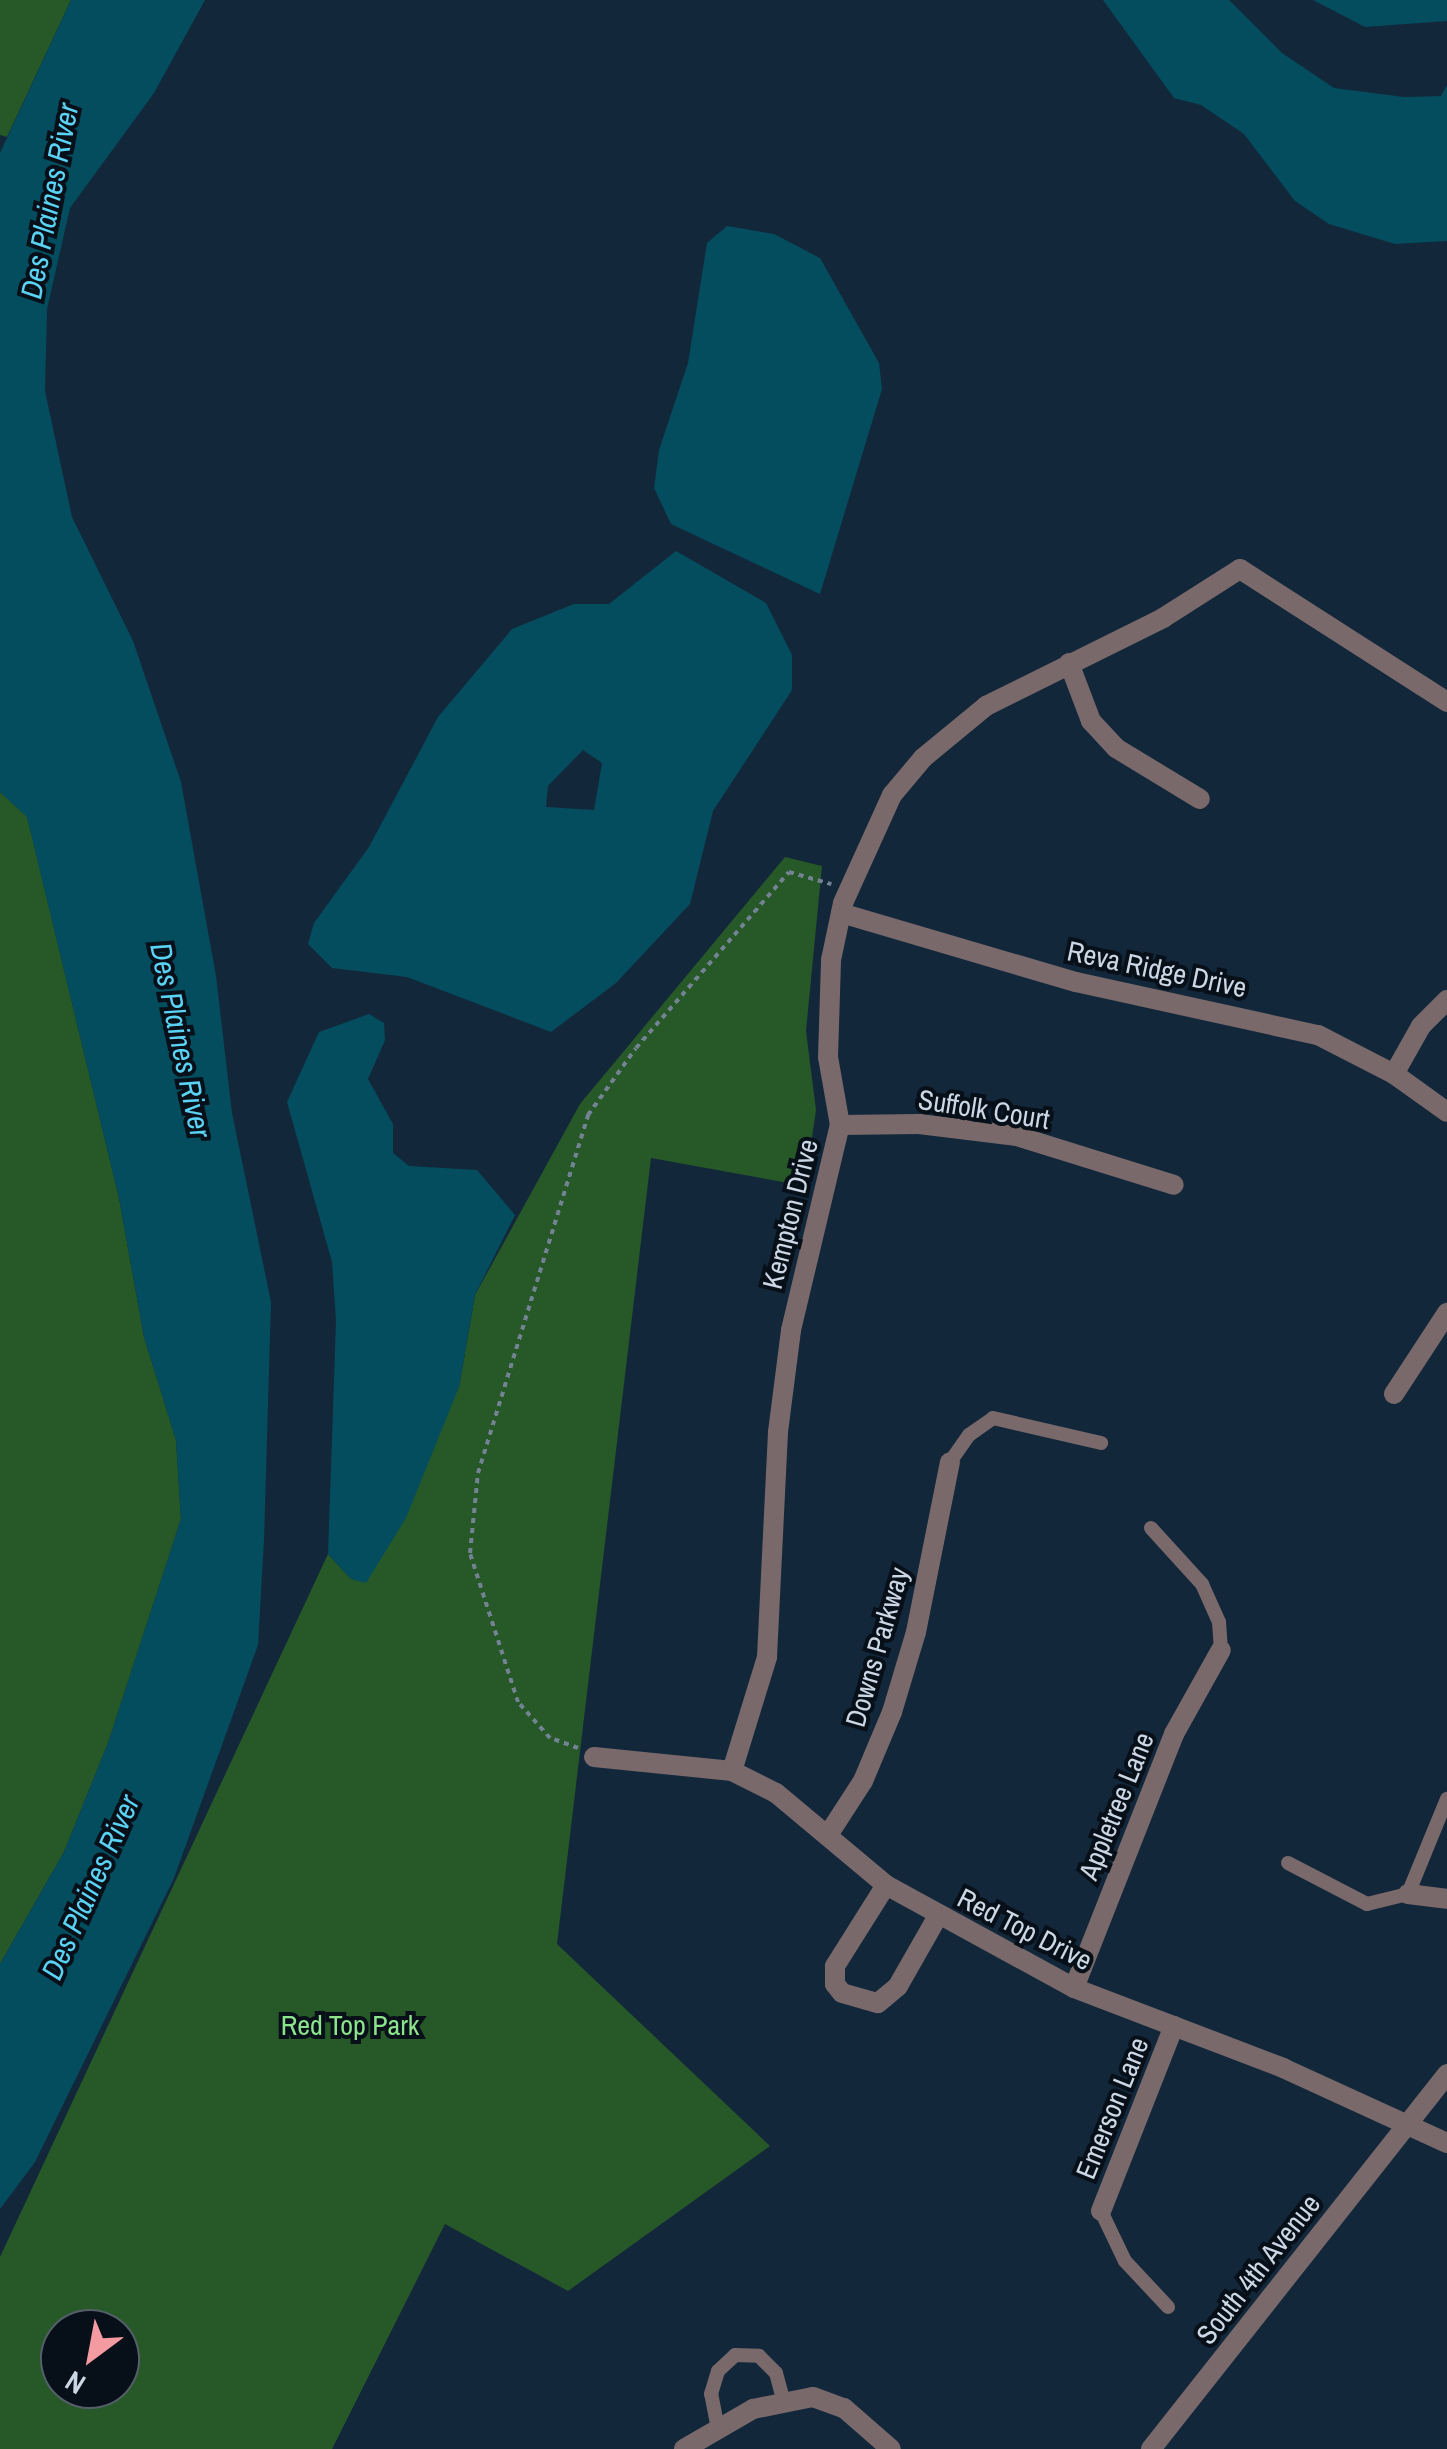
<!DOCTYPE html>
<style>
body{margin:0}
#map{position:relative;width:1447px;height:2449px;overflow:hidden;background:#13273b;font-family:"Archivo Narrow",sans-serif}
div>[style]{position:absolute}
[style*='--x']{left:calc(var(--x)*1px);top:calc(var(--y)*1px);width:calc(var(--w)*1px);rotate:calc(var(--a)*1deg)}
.green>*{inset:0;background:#275828}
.water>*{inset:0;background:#044d5e}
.path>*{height:4px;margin-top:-2px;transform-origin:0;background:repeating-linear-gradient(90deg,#738394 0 5px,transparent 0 10px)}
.service>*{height:14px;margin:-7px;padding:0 7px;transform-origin:7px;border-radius:7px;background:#79696a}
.minor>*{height:20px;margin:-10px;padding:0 10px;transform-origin:10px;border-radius:10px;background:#79696a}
span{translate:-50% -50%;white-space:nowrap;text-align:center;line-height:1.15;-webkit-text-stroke:8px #070f18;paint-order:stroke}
.street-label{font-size:28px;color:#cbd7e5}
.park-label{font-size:28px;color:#8de38c}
.water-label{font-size:30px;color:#5ad2f3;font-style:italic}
.north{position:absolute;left:40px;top:2309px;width:100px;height:100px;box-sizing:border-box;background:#070f18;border:2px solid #555f6a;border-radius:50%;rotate:212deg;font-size:28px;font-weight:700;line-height:40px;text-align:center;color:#cbd7e5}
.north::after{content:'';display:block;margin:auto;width:35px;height:45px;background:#f49aa1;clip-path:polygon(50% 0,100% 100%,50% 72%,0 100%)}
</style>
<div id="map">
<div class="green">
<i style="clip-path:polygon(0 0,71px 0,7px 137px,0 135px)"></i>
<i style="clip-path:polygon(0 792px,27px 816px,119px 1198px,144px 1337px,176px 1440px,181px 1519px,108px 1743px,64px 1852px,0 1964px)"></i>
<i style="clip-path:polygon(evenodd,785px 857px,822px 866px,806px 1031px,816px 1110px,805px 1186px,651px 1158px,557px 1944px,770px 2146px,568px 2291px,445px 2224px,332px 2449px,0 2449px,0 2257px,328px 1554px,351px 1579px,459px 1387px,475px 1295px,580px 1104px,785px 857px,60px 2329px,120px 2329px,120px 2389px,60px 2389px,60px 2329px)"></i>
</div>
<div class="water">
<i style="clip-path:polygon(71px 0,205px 0,154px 93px,70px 208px,47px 309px,45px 391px,72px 517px,133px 641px,181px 782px,216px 976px,232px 1113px,271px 1302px,264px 1540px,258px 1645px,174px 1878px,35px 2162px,0 2209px,0 1964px,64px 1852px,108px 1743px,181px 1519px,176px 1440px,144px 1337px,119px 1198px,27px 817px,0 792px,0 153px)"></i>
<i style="clip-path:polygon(1103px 0,1229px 0,1282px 53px,1334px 88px,1404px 97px,1441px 96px,1447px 85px,1447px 241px,1395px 244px,1329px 224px,1295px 201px,1244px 134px,1201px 105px,1174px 98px)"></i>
<i style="clip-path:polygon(1313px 0,1447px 0,1447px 21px,1365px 27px)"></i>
<i style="clip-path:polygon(727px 226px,774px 234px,820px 258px,879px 363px,882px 389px,820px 594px,671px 524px,654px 488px,659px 450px,688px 363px,707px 243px)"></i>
<i style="clip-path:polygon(evenodd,676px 551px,766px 603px,792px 655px,792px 690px,713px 811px,690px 904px,616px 983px,551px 1032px,407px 977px,332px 968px,308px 944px,314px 923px,369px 847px,438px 717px,512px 629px,574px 604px,609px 604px,676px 551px,583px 750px,602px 763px,594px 810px,546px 807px,548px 786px,583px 750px)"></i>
<i style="clip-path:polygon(369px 1014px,384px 1023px,385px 1040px,368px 1079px,393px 1124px,393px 1153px,409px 1166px,477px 1170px,515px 1215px,475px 1295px,459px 1387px,406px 1518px,366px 1583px,351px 1579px,328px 1554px,336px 1321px,332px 1262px,287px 1102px,319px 1032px)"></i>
</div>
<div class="path">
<i style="--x:578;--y:1748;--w:30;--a:-160"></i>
<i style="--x:550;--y:1738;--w:48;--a:-131.6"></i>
<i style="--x:518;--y:1702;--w:157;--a:-107.9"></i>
<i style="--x:470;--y:1553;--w:80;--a:-84.3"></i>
<i style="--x:478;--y:1473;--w:375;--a:-72.9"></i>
<i style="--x:588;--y:1115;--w:82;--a:-54.4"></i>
<i style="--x:636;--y:1048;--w:233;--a:-49"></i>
<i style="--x:789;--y:872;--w:44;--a:15.9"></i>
</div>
<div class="service">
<i style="--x:950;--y:1462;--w:33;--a:-55"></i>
<i style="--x:969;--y:1435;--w:29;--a:-35"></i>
<i style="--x:993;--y:1418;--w:111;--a:13"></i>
<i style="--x:1151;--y:1528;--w:76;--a:47.7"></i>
<i style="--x:1202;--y:1584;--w:42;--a:65.9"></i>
<i style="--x:1219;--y:1622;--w:28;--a:86"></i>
<i style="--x:1288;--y:1863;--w:89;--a:27.4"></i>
<i style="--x:1367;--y:1904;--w:42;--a:-13.7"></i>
<i style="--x:1408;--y:1894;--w:103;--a:-67.7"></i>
<i style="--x:1101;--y:2211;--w:55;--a:64.4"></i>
<i style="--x:1125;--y:2261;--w:63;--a:46.9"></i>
<i style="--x:718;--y:2429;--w:36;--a:-101"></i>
<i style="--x:711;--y:2394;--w:24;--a:-73"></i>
<i style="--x:718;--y:2371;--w:23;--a:-43"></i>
<i style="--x:735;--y:2355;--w:24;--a:2"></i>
<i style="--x:759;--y:2356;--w:24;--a:45"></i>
<i style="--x:776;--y:2373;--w:28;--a:75"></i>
</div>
<div class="minor">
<i style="--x:1069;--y:663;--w:62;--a:69.2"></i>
<i style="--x:1091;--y:721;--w:37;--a:47"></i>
<i style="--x:1116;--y:748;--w:98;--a:31.3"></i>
<i style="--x:841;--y:913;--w:245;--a:16.4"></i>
<i style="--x:1076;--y:982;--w:248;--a:12.4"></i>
<i style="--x:1318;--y:1035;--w:85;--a:27.2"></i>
<i style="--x:1394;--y:1074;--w:65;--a:35.6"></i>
<i style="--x:1394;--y:1074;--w:55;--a:-60.6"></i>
<i style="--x:1421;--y:1026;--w:37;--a:-45"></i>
<i style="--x:840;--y:1125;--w:79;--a:-0.7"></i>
<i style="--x:919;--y:1124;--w:99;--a:7"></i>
<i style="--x:1017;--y:1136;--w:164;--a:17.3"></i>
<i style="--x:1394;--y:1394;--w:97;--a:-56.8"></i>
<i style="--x:594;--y:1757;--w:139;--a:5.8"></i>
<i style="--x:732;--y:1771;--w:49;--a:26.6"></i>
<i style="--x:776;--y:1793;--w:143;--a:39.9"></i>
<i style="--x:886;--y:1885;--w:214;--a:28.7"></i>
<i style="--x:1074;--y:1988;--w:224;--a:20.9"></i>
<i style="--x:1283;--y:2068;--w:180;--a:24.6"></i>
<i style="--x:732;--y:1771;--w:119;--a:-72.9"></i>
<i style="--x:767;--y:1657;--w:225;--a:-87.2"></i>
<i style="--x:778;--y:1432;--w:103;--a:-82.7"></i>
<i style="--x:791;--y:1330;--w:211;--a:-76.6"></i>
<i style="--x:840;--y:1125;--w:69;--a:-100"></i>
<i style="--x:828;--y:1057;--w:97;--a:-88.2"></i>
<i style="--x:831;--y:960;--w:58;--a:-78.1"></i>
<i style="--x:843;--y:903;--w:119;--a:-65.6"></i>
<i style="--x:892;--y:795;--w:48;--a:-50"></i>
<i style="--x:923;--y:758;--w:82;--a:-39.5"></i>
<i style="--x:986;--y:706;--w:198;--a:-26.4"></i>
<i style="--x:1163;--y:618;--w:91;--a:-32.5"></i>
<i style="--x:1240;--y:569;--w:246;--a:32.7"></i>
<i style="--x:828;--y:1835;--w:64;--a:-57.1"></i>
<i style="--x:863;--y:1781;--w:75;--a:-67.2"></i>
<i style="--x:892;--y:1712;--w:84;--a:-73.3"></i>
<i style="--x:916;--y:1632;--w:173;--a:-78.7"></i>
<i style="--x:886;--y:1885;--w:96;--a:122.2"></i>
<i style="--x:835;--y:1966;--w:18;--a:90"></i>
<i style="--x:835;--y:1984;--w:11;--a:52"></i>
<i style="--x:842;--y:1993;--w:37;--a:16"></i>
<i style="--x:878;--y:2003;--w:26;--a:-40"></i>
<i style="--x:898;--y:1986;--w:81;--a:-60.3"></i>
<i style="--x:1408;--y:1894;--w:39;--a:7"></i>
<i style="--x:1074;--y:1988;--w:273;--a:-68.5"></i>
<i style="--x:1174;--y:1734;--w:96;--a:-60.8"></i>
<i style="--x:1101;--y:2211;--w:199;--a:-68.5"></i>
<i style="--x:684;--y:2449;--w:80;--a:-30.1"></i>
<i style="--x:753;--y:2409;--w:61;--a:-11.3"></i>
<i style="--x:813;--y:2397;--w:33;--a:20"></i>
<i style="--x:844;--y:2408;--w:62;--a:41.1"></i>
<i style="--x:1151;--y:2449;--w:478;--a:-51.7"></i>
</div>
<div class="street-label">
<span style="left:1157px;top:969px;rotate:12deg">Reva Ridge Drive</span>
<span style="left:984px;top:1109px;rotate:9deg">Suffolk Court</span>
<span style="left:790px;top:1214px;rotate:-76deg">Kempton Drive</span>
<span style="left:877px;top:1647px;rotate:-74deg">Downs Parkway</span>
<span style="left:1116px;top:1806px;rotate:-68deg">Appletree Lane</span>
<span style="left:1025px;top:1929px;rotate:27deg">Red Top Drive</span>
<span style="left:1112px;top:2108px;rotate:-68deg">Emerson Lane</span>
<span style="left:1258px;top:2269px;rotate:-52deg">South 4th Avenue</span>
</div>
<div class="park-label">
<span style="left:350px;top:2025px">Red Top Park</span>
</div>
<div class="water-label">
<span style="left:49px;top:201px;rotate:-79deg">Des Plaines River</span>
<span style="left:181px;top:1040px;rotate:78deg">Des Plaines River</span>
<span style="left:90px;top:1887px;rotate:-66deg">Des Plaines River</span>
</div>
<div class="north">N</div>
</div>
